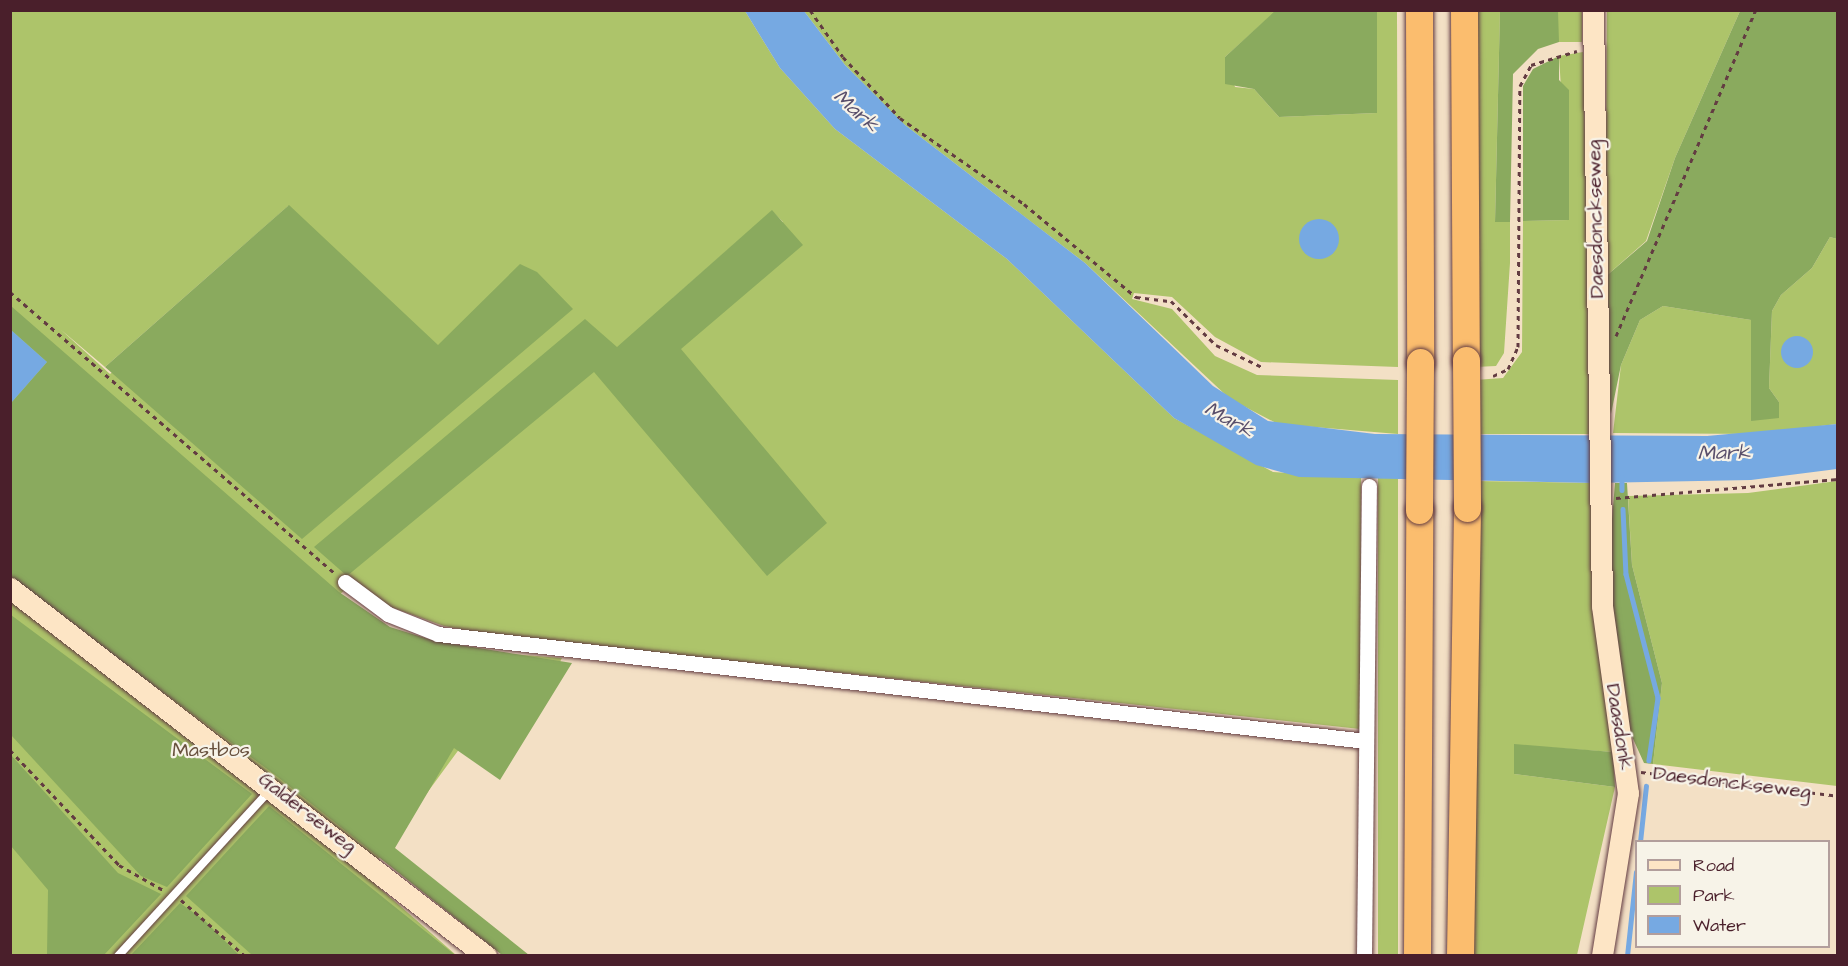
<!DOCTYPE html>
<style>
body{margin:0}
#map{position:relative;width:1848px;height:966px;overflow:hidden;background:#f3e0c5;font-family:"Architects Daughter",sans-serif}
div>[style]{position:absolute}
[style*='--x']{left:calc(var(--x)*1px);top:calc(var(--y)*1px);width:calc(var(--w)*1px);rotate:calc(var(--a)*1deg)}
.green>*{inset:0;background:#adc46a;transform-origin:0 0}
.forest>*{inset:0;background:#8aaa5e}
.water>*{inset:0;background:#76a9e2}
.round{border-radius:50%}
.stream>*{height:4.5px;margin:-2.25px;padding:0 2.25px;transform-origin:2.25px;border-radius:2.25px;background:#76a9e2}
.path>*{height:3px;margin-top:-1.5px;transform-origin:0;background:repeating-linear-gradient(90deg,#633c42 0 4.5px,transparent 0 9px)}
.roads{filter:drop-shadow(0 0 2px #633c42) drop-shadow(0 0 2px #633c42)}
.lane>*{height:8px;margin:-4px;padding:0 4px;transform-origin:4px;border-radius:4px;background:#fff}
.street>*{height:15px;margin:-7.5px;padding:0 7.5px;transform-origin:7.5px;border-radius:7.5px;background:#fff}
.secondary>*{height:21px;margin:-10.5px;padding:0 10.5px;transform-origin:10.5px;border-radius:10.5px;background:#fde5c5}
.highway>*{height:27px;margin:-13.5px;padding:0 13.5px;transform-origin:13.5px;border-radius:13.5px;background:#fbbd6e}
.bridges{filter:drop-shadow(0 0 2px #633c42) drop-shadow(0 0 2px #633c42)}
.highway-bridge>*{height:27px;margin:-13.5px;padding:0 13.5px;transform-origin:13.5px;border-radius:13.5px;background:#fbbd6e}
span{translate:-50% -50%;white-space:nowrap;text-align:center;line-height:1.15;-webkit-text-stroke:4.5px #f7f3e8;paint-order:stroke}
.street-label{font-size:20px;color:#4a1f2b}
.park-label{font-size:20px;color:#68513e}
.water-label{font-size:21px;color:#594f6b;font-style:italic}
.frame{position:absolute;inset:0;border:12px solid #4a1f2b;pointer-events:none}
.legend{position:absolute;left:1635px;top:840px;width:195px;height:108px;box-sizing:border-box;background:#f7f3e8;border:2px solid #b29e9c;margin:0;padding:8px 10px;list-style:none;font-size:18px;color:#4a1f2b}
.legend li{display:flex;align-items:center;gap:12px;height:30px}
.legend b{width:30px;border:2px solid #b29e9c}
</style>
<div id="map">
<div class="green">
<i style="clip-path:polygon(evenodd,10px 11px,745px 11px,780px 68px,835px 129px,1007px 259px,1174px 418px,1273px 472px,1361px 478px,1360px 729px,492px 635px,444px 626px,385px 605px,354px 582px,338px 596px,398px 645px,562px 658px,505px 770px,460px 748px,366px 876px,456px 955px,11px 955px,10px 11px,288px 206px,299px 216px,110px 374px,60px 329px,105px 367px,288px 206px,10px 11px,772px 211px,783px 222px,673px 299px,673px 298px,772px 211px)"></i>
<i style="clip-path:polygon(804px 11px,1276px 11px,1225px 57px,1235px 87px,1254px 89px,1279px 117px,1377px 113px,1377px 11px,1397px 11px,1398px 367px,1261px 362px,1215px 337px,1172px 297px,1134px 293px,1132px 299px,1172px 309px,1215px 356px,1257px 375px,1398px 380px,1398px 434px,1278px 424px,1230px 399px,1085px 263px,901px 122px,845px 65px)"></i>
<i style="clip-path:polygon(1473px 11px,1500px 11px,1495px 222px,1510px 222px,1510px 263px,1504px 353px,1496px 366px,1475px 367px)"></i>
<i style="left:1558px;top:11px;width:24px;height:31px"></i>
<i style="clip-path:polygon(1607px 11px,1740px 11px,1675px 158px,1646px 241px,1605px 277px)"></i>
<i style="clip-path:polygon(1583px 52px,1592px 434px,1475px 434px,1475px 380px,1503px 378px,1522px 352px,1523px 221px,1569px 220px,1559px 56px)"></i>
<i style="clip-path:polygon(1830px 237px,1837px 239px,1837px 424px,1755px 434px,1613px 433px,1621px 365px,1640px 320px,1663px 306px,1751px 320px,1751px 421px,1779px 402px,1769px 388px,1772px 311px,1781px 295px,1812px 268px)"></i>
<i style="left:1378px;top:478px;width:20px;height:478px"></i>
<i style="clip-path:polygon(1475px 481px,1594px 483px,1613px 752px,1514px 745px,1514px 774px,1615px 787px,1577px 955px,1471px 956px)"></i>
<i style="clip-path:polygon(1837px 481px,1837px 786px,1653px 764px,1662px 683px,1632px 565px,1628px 496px,1748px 493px)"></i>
</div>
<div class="forest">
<i style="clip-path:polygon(1276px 10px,1377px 11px,1377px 113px,1279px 117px,1254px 89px,1225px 84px,1225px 57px)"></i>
<i style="clip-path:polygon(1500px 11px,1558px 11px,1559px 42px,1538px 49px,1513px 74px,1510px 222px,1495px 222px)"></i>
<i style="clip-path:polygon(1740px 11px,1837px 11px,1837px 239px,1830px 237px,1812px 268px,1781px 295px,1772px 311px,1769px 388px,1779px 402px,1779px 418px,1751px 421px,1751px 320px,1663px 306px,1640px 320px,1621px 365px,1611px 414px,1606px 390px,1605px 277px,1647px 241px,1675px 158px)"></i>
<i style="clip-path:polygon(1559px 56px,1559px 80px,1569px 90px,1569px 220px,1523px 221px,1523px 86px,1533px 69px)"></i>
<i style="clip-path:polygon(289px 205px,438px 345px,520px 264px,537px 272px,573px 309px,302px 539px,105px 367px)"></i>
<i style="clip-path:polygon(772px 210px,803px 245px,681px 349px,827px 523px,767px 576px,594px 372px,347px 576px,314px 547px,585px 319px,617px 347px)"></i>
<i style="clip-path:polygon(11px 306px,339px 592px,390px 627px,435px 641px,572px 663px,500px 780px,454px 748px,395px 848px,529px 955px,502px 955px,274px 774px,11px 580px,11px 403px,47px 362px,11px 330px)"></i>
<i style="clip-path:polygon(1615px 483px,1627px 483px,1632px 565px,1662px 683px,1653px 764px,1644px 763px,1629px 730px,1612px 643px,1608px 567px)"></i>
<i style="clip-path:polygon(11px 615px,252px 794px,167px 887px,141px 876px,11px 735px)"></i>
<i style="clip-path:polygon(1514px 744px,1613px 752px,1615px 787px,1514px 774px)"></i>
<i style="clip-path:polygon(11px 755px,118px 873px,161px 894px,104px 955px,47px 955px,48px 890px,11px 846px)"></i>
<i style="clip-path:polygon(269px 806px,455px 955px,252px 955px,186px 896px)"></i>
<i style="clip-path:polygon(180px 903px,204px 920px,239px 955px,131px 955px)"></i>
</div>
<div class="water">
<i style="clip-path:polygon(745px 11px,804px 11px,845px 65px,905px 125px,1085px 263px,1213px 386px,1268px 421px,1375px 434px,1707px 436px,1837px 424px,1837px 469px,1751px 480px,1594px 483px,1299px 477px,1256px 465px,1174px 418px,1007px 259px,835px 129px,780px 68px)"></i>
<i class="round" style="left:1299px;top:219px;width:40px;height:40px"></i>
<i style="clip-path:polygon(11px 330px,47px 362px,11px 403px)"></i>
<i class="round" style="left:1781px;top:336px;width:32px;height:32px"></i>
</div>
<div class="stream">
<i style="--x:1622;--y:477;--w:13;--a:90"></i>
<i style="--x:1623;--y:509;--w:65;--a:87.4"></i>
<i style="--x:1626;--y:574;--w:128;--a:75.5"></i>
<i style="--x:1658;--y:698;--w:63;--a:98.3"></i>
<i style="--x:1640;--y:842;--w:56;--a:-83.9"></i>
<i style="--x:1627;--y:956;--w:84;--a:-83.9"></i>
</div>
<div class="path">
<i style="--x:810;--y:10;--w:57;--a:54.9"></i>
<i style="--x:843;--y:57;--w:83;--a:46.9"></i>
<i style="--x:900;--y:118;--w:151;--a:34.7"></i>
<i style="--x:1024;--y:204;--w:146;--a:39.7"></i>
<i style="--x:1136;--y:297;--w:35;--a:7"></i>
<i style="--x:1171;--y:301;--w:63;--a:44.4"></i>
<i style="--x:1216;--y:345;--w:53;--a:25.6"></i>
<i style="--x:10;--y:292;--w:431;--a:40.9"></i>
<i style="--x:1616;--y:336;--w:355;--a:-66.8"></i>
<i style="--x:1493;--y:376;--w:17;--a:-25"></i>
<i style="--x:1508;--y:369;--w:24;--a:-66"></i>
<i style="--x:1518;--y:347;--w:261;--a:-89.6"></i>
<i style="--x:1520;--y:86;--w:24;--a:-62"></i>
<i style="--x:1531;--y:65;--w:48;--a:-16.9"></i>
<i style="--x:1616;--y:498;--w:223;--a:-4.9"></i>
<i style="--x:10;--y:750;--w:158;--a:46.5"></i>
<i style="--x:119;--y:865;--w:53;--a:29.5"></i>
<i style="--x:1641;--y:772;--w:198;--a:6.9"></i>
<i style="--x:181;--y:900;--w:85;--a:41.2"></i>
</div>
<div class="roads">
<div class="lane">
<i style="--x:118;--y:956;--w:224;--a:-47.5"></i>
</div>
<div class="street">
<i style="--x:345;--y:582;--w:54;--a:36.7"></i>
<i style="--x:388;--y:614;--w:54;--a:21.8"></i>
<i style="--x:438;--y:634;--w:934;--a:6.58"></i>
<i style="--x:1364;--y:956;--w:470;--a:-89.4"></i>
</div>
<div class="secondary">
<i style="--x:1593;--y:10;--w:596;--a:89.13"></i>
<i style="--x:1602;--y:606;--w:189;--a:82.1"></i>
<i style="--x:1628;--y:793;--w:165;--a:99.1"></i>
<i style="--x:10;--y:588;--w:602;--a:37.71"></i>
</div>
<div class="highway">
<i style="--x:1419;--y:10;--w:352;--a:89.8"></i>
<i style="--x:1464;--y:10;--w:350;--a:89.7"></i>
<i style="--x:1417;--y:956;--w:446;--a:-89.7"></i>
<i style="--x:1460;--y:956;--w:448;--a:-89.1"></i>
</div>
</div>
<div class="bridges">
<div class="highway-bridge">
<i style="--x:1466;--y:360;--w:148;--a:89.6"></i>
<i style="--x:1419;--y:510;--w:148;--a:-89.6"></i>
</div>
</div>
<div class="street-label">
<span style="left:1596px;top:219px;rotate:-91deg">Daesdonckseweg</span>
<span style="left:1619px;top:727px;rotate:81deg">Daasdonk</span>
<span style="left:1732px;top:783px;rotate:7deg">Daesdonckseweg</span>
<span style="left:307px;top:813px;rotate:38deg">Galderseweg</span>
</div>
<div class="park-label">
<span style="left:211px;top:750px">Mastbos</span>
</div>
<div class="water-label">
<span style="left:856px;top:111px;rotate:42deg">Mark</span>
<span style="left:1229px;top:420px;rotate:29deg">Mark</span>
<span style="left:1724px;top:453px;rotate:-1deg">Mark</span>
</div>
<div class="frame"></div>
<ul class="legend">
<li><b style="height:8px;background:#fde5c5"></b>Road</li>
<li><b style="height:16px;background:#adc46a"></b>Park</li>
<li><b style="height:16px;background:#76a9e2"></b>Water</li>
</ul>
</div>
